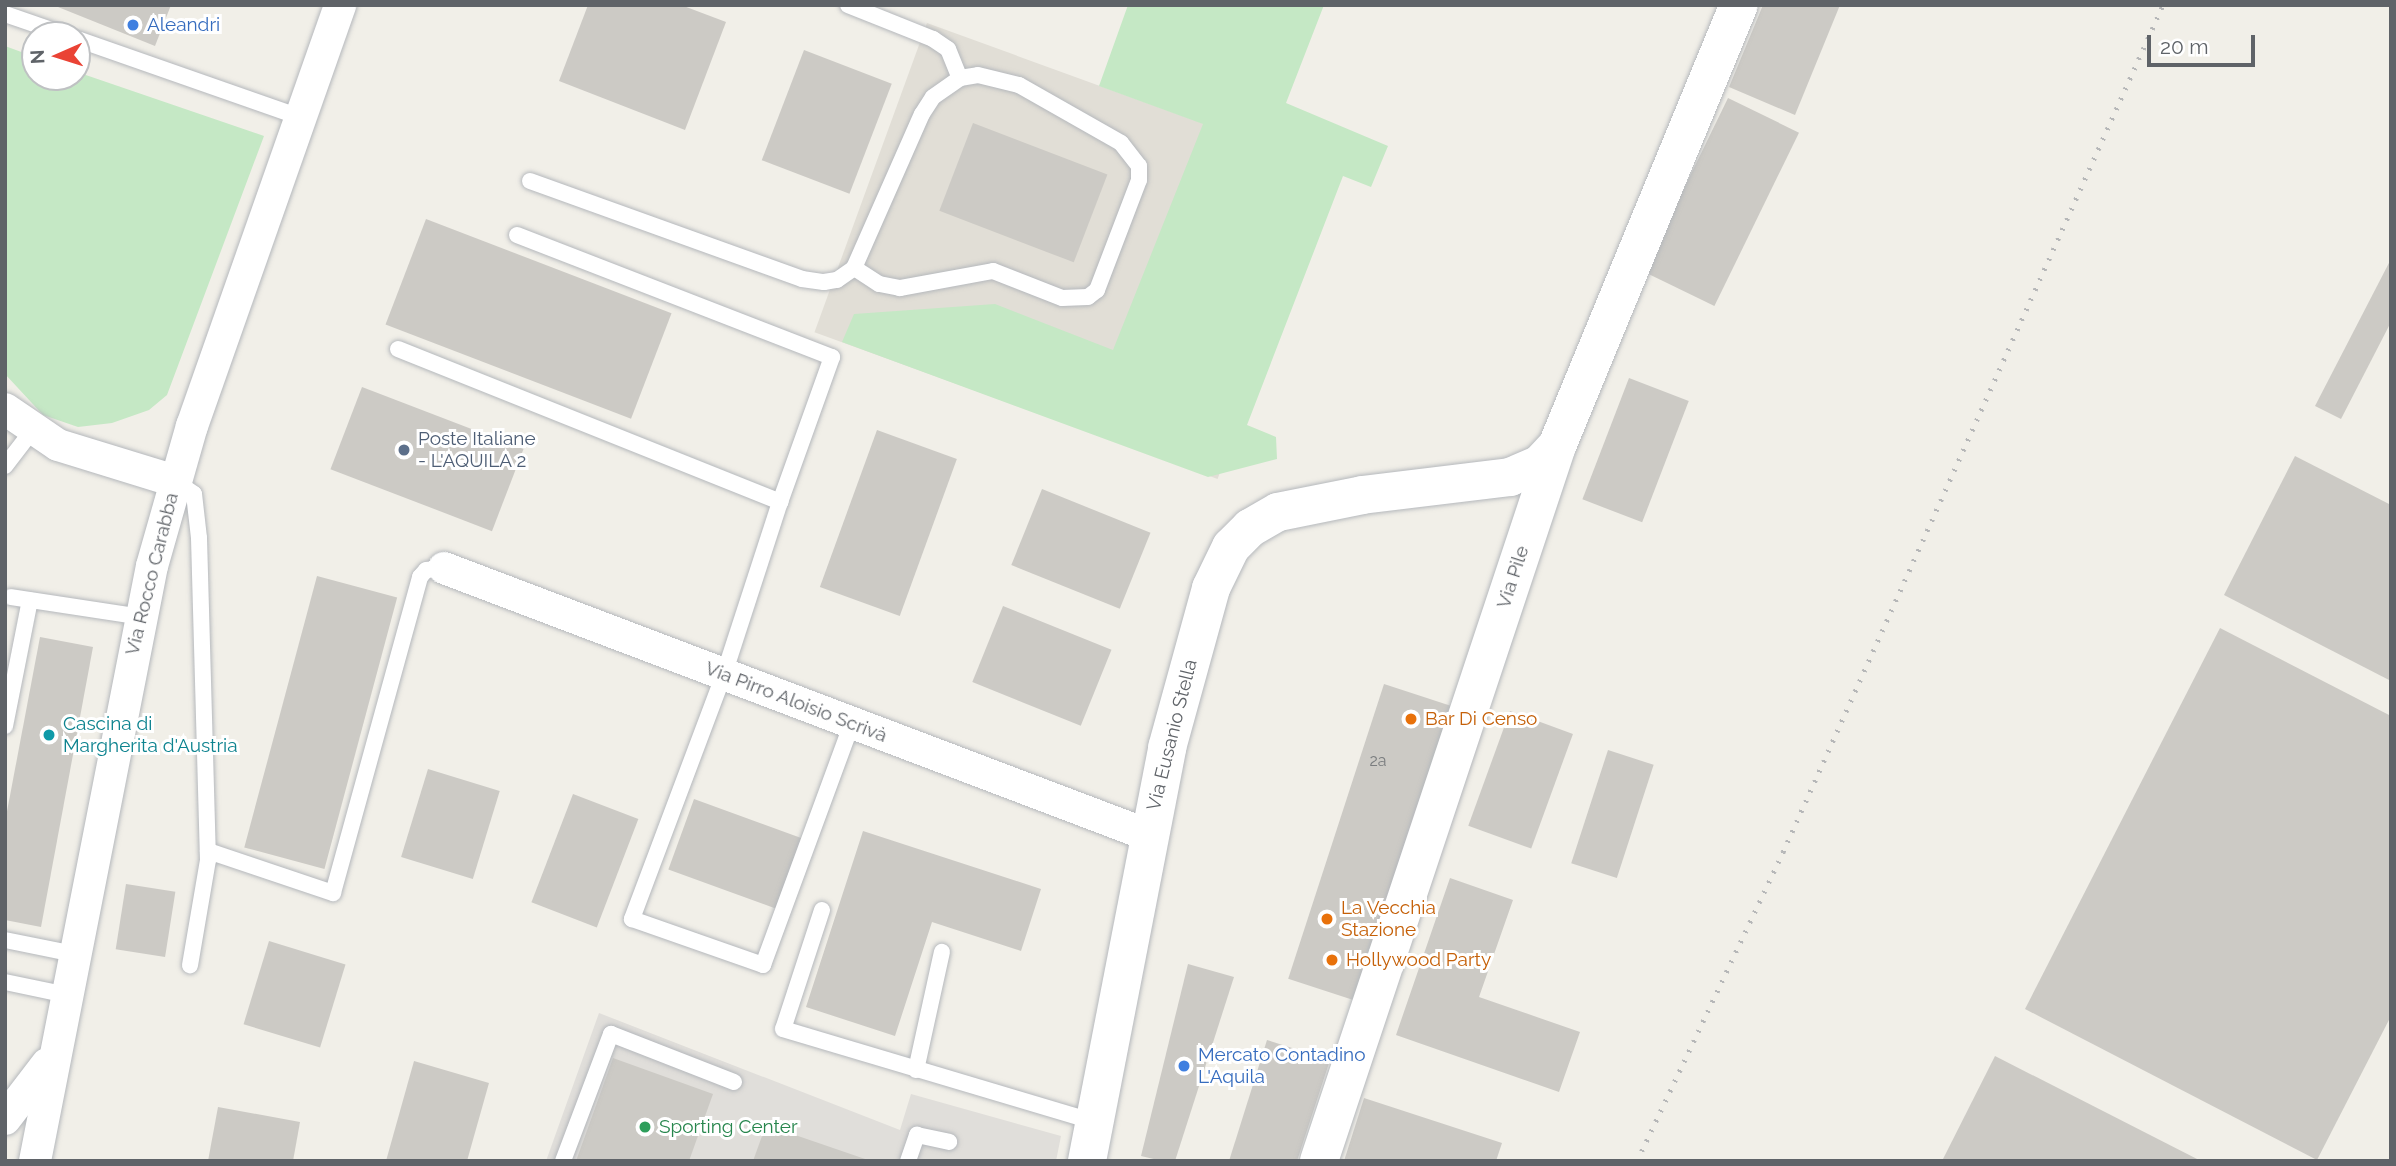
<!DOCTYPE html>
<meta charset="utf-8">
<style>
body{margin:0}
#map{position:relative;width:2396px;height:1166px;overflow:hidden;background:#f1efe8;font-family:Raleway,sans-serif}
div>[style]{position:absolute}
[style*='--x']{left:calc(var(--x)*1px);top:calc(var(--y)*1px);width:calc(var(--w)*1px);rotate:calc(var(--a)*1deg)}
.industrial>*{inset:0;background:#e0deda}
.education>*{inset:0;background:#e1ded6;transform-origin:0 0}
.green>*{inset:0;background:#c5e8c5}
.building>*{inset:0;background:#cccac5;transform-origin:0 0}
.roads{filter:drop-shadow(0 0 2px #b5b8bc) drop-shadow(0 0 2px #b5b8bc)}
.service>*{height:16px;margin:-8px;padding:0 8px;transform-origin:8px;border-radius:8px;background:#fff}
.minor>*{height:32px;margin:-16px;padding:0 16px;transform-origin:16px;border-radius:16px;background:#fff}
.tertiary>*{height:38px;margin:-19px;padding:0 19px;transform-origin:19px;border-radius:19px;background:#fff}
.rail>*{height:5px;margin-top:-2.5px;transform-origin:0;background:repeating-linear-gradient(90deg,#b6b7b8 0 2px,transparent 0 11px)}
.dots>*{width:19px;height:19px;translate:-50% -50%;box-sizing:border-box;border:4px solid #fff;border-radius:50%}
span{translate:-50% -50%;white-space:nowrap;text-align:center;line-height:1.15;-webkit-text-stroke:6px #fff;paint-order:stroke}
.number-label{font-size:16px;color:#7a7d7f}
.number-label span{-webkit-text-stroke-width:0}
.shop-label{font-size:19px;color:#366cbe}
.left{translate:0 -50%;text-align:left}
.service-label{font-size:19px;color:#4e5e75}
.street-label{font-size:19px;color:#5f6368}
.food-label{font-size:19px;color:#c56008}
.culture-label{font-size:19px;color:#0d838f}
.leisure-label{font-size:19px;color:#27864d}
.frame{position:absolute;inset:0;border:7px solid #5f6368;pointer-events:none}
.north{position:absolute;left:21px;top:21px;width:70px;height:70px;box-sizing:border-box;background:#fff;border:2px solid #bfc1c3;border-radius:50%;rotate:267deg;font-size:19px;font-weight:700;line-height:28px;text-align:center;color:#5f6368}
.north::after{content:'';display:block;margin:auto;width:24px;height:32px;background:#ea4335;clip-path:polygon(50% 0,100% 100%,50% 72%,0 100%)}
.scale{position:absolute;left:2147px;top:35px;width:108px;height:32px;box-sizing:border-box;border:4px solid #5f6368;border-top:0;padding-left:9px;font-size:21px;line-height:24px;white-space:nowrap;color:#5f6368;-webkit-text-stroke:5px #fff;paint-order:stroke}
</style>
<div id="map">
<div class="industrial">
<i style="clip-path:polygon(599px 1013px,900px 1130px,911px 1094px,1061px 1136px,1056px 1161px,546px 1161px)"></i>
</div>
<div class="education">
<i style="left:927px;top:23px;width:429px;height:329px;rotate:20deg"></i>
</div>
<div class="green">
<i style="clip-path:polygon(1128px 5px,1324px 5px,1286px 103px,1388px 146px,1371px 187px,1343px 176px,1247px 425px,1276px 437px,1277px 459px,1208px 477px,842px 342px,854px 314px,995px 304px,1113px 350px,1203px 124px,1099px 86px)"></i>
<i style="clip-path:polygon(5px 46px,35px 57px,35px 77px,77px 77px,77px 72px,264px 136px,167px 395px,149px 410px,112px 423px,78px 427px,43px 415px,5px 374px)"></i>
</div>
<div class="building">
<i style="clip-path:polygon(53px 5px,171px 5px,155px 46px)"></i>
<i style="clip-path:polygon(588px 5px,681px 5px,726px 22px,685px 130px,559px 81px)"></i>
<i style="clip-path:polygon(1763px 5px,1840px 5px,1795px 115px,1729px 87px)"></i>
<i style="left:804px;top:50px;width:94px;height:118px;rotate:21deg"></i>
<i style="left:1728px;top:98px;width:79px;height:193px;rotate:26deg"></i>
<i style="left:973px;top:123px;width:144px;height:94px;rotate:21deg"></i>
<i style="left:426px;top:219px;width:263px;height:113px;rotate:21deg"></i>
<i style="clip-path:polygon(2391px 259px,2391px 322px,2341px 419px,2315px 406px)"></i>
<i style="left:1629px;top:378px;width:64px;height:130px;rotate:21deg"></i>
<i style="left:362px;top:387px;width:173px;height:88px;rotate:21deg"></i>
<i style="left:877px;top:430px;width:85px;height:167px;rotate:20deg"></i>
<i style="clip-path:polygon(2295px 456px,2391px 505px,2391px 681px,2224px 595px)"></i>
<i style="left:1042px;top:489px;width:117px;height:82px;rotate:22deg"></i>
<i style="left:317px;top:576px;width:83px;height:281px;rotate:15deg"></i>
<i style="left:1003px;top:606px;width:117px;height:82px;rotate:22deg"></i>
<i style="clip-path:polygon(2220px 628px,2391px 716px,2391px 1016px,2317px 1160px,2025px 1009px)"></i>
<i style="clip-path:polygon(40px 637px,93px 647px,41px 927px,5px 920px,5px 822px)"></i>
<i style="left:1384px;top:684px;width:70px;height:310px;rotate:18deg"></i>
<i style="left:1510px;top:711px;width:67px;height:122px;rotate:20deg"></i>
<i style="left:1608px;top:750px;width:48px;height:119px;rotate:18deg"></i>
<i style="left:428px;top:769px;width:75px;height:92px;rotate:17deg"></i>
<i style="left:573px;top:794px;width:70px;height:116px;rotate:21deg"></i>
<i style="left:694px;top:799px;width:114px;height:75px;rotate:20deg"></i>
<i style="clip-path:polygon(863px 831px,1041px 889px,1021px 951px,932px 922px,895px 1036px,806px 1007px)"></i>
<i style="clip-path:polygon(1450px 878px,1513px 900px,1479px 997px,1580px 1032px,1559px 1092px,1396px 1035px)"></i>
<i style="left:126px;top:884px;width:50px;height:66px;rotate:9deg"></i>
<i style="left:269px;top:941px;width:80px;height:87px;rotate:17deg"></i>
<i style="clip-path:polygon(1188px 964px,1234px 977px,1175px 1161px,1162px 1161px,1141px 1156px)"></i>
<i style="clip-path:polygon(1267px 1040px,1330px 1060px,1297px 1161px,1229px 1161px)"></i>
<i style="clip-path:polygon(1995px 1056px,2201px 1161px,1942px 1161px)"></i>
<i style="clip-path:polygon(613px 1058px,713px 1094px,689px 1161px,576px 1161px)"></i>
<i style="clip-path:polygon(414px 1061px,489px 1083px,467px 1161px,386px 1161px)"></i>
<i style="clip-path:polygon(1364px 1098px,1502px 1143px,1496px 1161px,1344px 1161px)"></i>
<i style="clip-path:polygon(218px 1107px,300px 1122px,293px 1161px,208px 1161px)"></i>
<i style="clip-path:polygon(766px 1125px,868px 1160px,868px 1161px,753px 1161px)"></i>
</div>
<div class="roads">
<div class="service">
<i style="--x:848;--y:5;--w:92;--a:21.8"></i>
<i style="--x:933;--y:39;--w:18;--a:34"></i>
<i style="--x:948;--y:49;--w:31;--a:68"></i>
<i style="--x:5;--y:14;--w:65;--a:19"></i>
<i style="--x:77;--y:39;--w:236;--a:19.3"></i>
<i style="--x:530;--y:181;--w:289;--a:19.8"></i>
<i style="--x:802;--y:279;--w:22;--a:8"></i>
<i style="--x:824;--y:282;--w:13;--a:-9"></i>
<i style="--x:837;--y:280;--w:21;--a:-35"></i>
<i style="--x:854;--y:268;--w:168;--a:-66.2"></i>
<i style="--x:922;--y:114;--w:20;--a:-57"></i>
<i style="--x:933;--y:97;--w:33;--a:-35"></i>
<i style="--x:960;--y:78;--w:18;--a:-9"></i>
<i style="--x:978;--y:75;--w:42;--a:13.7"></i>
<i style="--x:1019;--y:85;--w:117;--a:29.6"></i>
<i style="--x:1121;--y:143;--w:29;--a:52"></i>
<i style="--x:1139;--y:166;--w:14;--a:90"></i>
<i style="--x:1139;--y:180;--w:118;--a:110.9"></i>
<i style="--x:1097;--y:290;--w:11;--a:142"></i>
<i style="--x:1088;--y:297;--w:26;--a:178"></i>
<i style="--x:1062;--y:298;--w:74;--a:-158.6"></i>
<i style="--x:993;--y:271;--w:95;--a:169.6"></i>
<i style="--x:900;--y:288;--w:21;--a:-169"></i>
<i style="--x:879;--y:284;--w:30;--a:-147"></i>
<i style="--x:517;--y:235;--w:338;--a:21.2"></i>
<i style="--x:832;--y:357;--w:154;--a:109.7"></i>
<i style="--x:398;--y:349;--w:412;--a:21.8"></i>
<i style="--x:780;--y:502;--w:181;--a:108"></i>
<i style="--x:724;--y:674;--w:262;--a:110.6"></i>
<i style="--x:632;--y:919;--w:139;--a:19.3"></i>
<i style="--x:763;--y:965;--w:258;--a:-69.8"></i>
<i style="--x:5;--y:466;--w:44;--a:-52.4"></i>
<i style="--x:175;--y:481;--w:23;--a:34"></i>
<i style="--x:194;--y:494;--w:44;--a:83.5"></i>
<i style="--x:199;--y:538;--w:322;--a:88.4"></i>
<i style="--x:208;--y:860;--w:107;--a:99.7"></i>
<i style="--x:11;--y:597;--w:132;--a:8.7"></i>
<i style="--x:5;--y:726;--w:128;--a:-78.8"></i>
<i style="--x:208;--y:851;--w:132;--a:18.6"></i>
<i style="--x:333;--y:893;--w:328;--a:-74.6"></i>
<i style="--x:420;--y:577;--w:9;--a:-49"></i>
<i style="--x:426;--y:570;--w:18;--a:-6"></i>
<i style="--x:822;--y:910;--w:125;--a:108.1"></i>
<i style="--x:783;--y:1029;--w:325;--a:16.6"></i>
<i style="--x:5;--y:940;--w:70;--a:11.5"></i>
<i style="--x:5;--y:982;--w:63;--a:11.8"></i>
<i style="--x:916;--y:1070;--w:121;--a:-77.6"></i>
<i style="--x:563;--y:1161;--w:136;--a:-69.3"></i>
<i style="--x:611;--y:1034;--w:132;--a:21.3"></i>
<i style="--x:908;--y:1161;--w:28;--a:-71"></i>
<i style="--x:917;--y:1135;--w:33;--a:12"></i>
</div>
<div class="minor">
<i style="--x:5;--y:409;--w:64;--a:34.2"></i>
<i style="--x:58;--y:445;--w:122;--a:17.1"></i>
<i style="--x:444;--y:568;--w:753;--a:20.77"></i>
<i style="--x:5;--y:1119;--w:69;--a:-52.6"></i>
<i style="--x:35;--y:1161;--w:606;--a:-78.88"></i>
<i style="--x:152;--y:566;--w:146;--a:-74.1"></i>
<i style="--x:192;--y:426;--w:446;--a:-70.6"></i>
</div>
<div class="tertiary">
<i style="--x:1087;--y:1161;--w:421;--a:-79"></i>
<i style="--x:1167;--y:748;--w:166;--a:-74.6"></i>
<i style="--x:1211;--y:588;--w:46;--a:-64"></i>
<i style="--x:1231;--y:547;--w:27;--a:-45"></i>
<i style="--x:1250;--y:528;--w:32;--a:-30"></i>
<i style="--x:1278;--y:512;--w:86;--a:-11.4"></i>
<i style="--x:1362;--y:495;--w:149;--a:-6.9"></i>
<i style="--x:1510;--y:477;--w:33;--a:-23"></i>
<i style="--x:1540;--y:464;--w:25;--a:-47"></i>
<i style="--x:1319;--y:1161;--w:754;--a:-71.59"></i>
<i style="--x:1557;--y:446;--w:477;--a:-67.6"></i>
</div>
</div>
<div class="rail">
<i style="--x:1637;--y:1161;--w:342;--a:-64.7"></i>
<i style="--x:1783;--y:852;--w:928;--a:-65.84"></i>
</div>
<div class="dots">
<i style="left:133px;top:25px;background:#3f7fe0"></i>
<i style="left:404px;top:450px;background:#5c6f8a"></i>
<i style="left:1411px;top:719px;background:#e8710a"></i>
<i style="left:49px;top:735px;background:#0f9aa8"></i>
<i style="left:1327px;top:919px;background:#e8710a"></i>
<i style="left:1332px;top:960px;background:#e8710a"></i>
<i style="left:1184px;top:1066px;background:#3f7fe0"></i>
<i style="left:645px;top:1127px;background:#2e9e5b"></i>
</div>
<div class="number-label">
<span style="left:1378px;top:761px">2a</span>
</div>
<div class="shop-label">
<span class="left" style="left:147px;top:25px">Aleandri</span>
<span class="left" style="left:1198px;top:1066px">Mercato Contadino<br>L'Aquila</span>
</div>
<div class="service-label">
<span class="left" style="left:418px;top:450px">Poste Italiane<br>- L'AQUILA 2</span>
</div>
<div class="street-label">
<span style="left:152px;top:574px;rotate:-76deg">Via Rocco Carabba</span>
<span style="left:1513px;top:577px;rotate:-72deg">Via Pile</span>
<span style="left:796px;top:702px;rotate:21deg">Via Pirro Aloisio Scrivà</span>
<span style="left:1172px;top:735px;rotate:-76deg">Via Eusanio Stella</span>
</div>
<div class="food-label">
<span class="left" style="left:1425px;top:719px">Bar Di Censo</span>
<span class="left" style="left:1341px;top:919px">La Vecchia<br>Stazione</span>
<span class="left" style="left:1346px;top:960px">Hollywood Party</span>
</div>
<div class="culture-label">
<span class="left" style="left:63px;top:735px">Cascina di<br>Margherita d'Austria</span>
</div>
<div class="leisure-label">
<span class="left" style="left:659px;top:1127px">Sporting Center</span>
</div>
<div class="frame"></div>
<div class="north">N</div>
<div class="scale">20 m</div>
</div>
